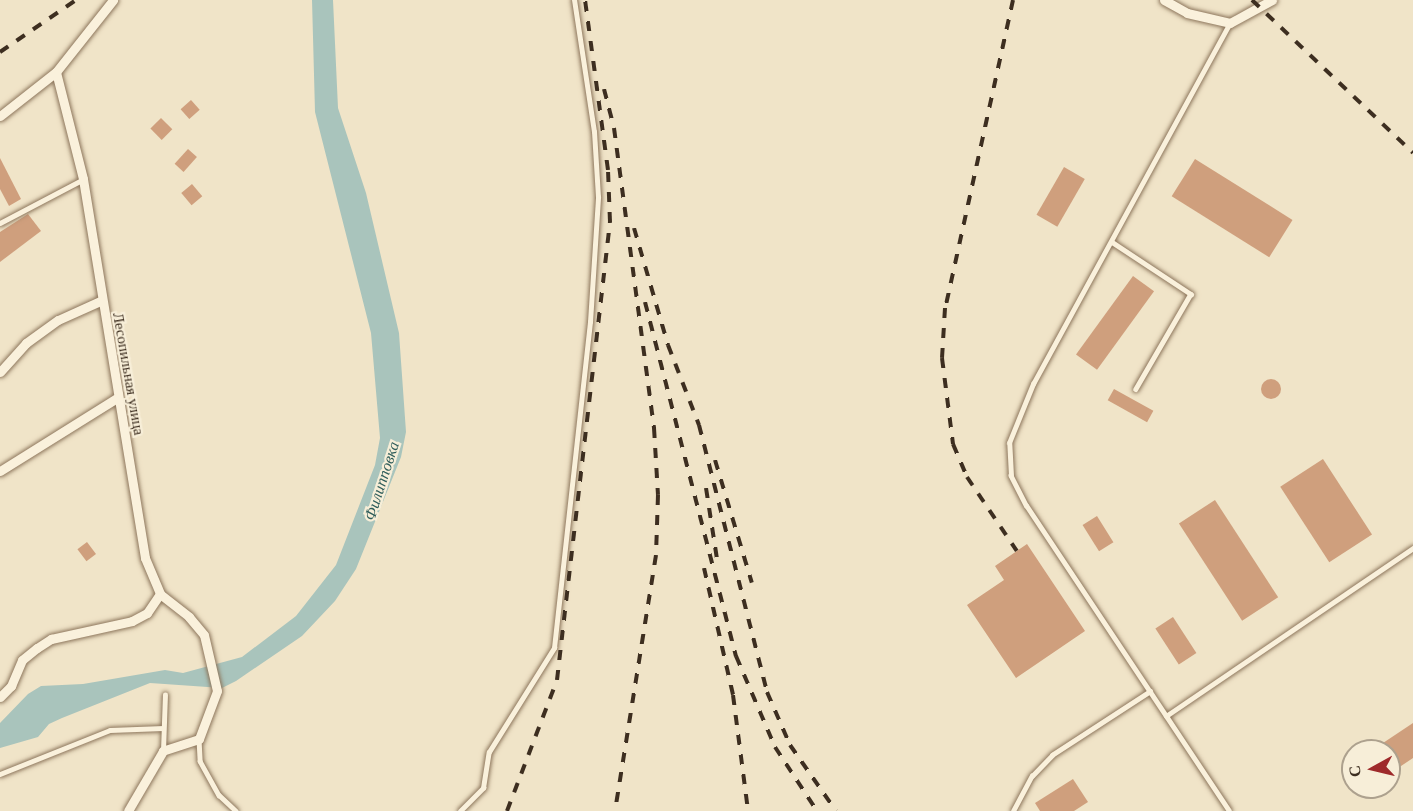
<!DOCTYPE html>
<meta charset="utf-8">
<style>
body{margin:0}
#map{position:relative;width:1413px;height:811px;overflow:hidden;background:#f0e4c8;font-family:"Times New Roman",serif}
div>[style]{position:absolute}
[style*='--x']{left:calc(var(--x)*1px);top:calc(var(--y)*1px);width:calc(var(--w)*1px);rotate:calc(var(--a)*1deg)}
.water>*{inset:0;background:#a9c4bc}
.building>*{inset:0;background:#cf9f7d;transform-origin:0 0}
.round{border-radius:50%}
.roads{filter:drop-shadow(0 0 2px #8d765c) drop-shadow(0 0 2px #8d765c)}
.lane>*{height:4.5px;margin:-2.25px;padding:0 2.25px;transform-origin:2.25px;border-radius:2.25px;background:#faf1dc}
.street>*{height:9px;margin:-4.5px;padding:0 4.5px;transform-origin:4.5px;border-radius:4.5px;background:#faf1dc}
.rail>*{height:4px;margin-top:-2px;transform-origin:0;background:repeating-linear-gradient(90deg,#3d2e20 0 10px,transparent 0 20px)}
span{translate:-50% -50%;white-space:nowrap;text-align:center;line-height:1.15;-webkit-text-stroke:4.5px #f7eed8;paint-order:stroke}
.street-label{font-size:15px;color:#3d2e20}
.water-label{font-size:16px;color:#2f5d5a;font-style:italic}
.north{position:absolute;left:1341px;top:739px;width:60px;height:60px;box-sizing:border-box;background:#f7eed8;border:2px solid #ada18e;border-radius:50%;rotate:262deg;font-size:16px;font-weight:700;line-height:24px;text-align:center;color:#3d2e20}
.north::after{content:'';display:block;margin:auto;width:21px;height:27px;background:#9e2a2b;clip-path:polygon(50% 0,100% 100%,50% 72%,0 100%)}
</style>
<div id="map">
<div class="water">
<i style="clip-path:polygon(312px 0,333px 0,338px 108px,366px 193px,399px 333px,406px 432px,401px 457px,356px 569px,335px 601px,302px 636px,236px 681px,222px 688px,150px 683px,62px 718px,49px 724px,38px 737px,0 748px,0 723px,28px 694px,41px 686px,83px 684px,165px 670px,183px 673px,242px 657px,296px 616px,336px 565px,375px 465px,380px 438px,371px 333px,315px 112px)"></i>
</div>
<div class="building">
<i style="left:191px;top:100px;width:13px;height:14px;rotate:48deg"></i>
<i style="left:161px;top:118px;width:16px;height:15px;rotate:45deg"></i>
<i style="left:188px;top:149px;width:12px;height:20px;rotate:42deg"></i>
<i style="clip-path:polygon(0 158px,21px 199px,9px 206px,0 189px)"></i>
<i style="left:1195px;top:159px;width:115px;height:44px;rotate:32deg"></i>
<i style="left:1064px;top:167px;width:24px;height:55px;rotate:30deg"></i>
<i style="left:192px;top:184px;width:16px;height:14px;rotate:50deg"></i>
<i style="clip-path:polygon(28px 214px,41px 231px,0 262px,0 232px)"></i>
<i style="left:1133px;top:276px;width:26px;height:97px;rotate:36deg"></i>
<i class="round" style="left:1261px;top:379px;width:20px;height:20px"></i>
<i style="left:1114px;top:389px;width:45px;height:13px;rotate:29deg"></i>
<i style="left:1323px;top:459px;width:90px;height:51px;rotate:57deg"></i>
<i style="left:1215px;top:500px;width:116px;height:43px;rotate:57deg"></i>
<i style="left:1097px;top:516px;width:31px;height:17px;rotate:58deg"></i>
<i style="left:87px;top:542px;width:15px;height:12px;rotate:53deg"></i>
<i style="clip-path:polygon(1027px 544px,1085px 631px,1016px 678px,967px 605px,1004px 580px,995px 566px)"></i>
<i style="left:1173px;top:617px;width:43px;height:21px;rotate:57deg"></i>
<i style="clip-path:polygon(1413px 723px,1413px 758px,1389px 774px,1389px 751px,1371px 751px)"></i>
<i style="clip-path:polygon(1073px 779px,1088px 802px,1074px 811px,1040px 811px,1035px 803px)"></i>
</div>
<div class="roads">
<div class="lane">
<i style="--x:0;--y:223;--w:93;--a:-27.7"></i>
<i style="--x:1112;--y:242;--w:95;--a:33.4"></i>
<i style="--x:1191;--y:294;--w:110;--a:120.1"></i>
<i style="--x:1166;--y:716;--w:299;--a:-34.2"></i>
<i style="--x:199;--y:739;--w:22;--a:87"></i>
<i style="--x:200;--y:761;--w:39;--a:61"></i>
<i style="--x:219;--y:795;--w:23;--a:43"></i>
<i style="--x:163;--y:751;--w:56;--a:-88"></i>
<i style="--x:0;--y:774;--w:118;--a:-21.8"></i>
<i style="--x:110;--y:730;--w:53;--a:-2.2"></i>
<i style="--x:460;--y:811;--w:33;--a:-45"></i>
<i style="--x:483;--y:788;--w:36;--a:-81"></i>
<i style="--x:489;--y:752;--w:123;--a:-58"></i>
<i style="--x:554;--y:648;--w:328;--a:-83.7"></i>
<i style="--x:590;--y:322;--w:125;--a:-86.3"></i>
<i style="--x:598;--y:197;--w:65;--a:-93.5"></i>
<i style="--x:594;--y:132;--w:134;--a:-98.6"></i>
<i style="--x:1013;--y:811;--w:40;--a:-62"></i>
<i style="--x:1032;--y:776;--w:29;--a:-46"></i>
<i style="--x:1052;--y:755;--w:117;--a:-33.1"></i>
<i style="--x:1229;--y:811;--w:366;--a:-123.6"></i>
<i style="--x:1026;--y:506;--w:34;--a:-117"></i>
<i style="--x:1011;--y:476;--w:33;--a:-93"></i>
<i style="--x:1009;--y:443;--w:64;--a:-67.9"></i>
<i style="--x:1033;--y:384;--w:411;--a:-61.4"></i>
</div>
<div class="street">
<i style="--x:1164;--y:0;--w:26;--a:29"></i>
<i style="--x:1187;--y:13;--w:44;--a:13.1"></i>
<i style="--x:1230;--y:23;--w:48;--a:-28.7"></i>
<i style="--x:56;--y:72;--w:110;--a:75.8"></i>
<i style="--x:83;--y:179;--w:384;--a:80.7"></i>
<i style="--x:145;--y:558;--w:39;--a:67"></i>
<i style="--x:160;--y:594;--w:37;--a:38"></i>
<i style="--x:189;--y:617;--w:23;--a:50"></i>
<i style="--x:204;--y:635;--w:57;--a:76.9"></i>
<i style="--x:217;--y:691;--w:51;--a:110.6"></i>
<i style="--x:199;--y:739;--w:38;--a:162"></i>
<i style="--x:163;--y:751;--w:69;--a:120.3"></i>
<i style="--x:0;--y:116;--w:71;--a:-38.2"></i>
<i style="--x:56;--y:72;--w:92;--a:-51.6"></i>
<i style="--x:0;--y:372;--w:39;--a:-48"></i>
<i style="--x:26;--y:343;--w:39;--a:-36"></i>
<i style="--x:58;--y:320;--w:46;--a:-24.3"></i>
<i style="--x:0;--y:471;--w:138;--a:-32"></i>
<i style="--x:0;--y:697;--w:16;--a:-45"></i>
<i style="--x:11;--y:686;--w:28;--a:-67"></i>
<i style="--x:22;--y:660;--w:19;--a:-39"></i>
<i style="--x:37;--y:648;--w:17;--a:-33"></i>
<i style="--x:51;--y:639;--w:83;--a:-12.5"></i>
<i style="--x:132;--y:621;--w:17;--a:-28"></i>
<i style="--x:147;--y:613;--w:23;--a:-56"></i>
</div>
</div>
<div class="rail">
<i style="--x:1013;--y:0;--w:315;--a:102.4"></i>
<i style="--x:945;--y:308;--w:50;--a:93.4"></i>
<i style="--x:942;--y:358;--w:87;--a:82.7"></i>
<i style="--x:953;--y:444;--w:36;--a:67"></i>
<i style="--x:967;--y:477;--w:89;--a:56"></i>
<i style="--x:1252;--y:0;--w:222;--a:43.5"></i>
<i style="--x:0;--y:52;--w:92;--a:-34.4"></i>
<i style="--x:604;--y:89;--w:40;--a:75.6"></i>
<i style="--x:614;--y:128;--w:303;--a:82.4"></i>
<i style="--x:654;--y:428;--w:67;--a:86.6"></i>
<i style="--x:658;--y:495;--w:60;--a:91.9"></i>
<i style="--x:656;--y:555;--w:259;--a:99.1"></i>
<i style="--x:634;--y:228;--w:122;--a:73.8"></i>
<i style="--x:668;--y:345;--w:86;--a:68.8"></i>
<i style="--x:699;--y:425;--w:276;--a:75.7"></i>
<i style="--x:767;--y:692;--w:58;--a:66.5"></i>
<i style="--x:790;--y:745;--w:80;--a:55.1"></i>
<i style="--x:645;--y:302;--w:366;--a:75.6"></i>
<i style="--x:736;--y:656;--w:99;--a:66.8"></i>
<i style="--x:775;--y:747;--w:77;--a:56.7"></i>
<i style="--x:715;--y:460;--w:128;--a:73.3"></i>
<i style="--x:706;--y:488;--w:72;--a:81.2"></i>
<i style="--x:704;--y:568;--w:130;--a:77.1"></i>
<i style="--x:733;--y:695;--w:117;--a:82.6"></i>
<i style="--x:507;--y:811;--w:140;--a:-69.1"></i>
<i style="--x:557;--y:680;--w:461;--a:-83.4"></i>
<i style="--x:610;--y:222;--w:52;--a:-92.2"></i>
<i style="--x:608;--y:170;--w:172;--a:-97.7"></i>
</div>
<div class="street-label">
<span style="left:128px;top:374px;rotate:80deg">Лесопильная улица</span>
</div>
<div class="water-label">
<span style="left:382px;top:481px;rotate:-72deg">Филипповка</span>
</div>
<div class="north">С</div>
</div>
